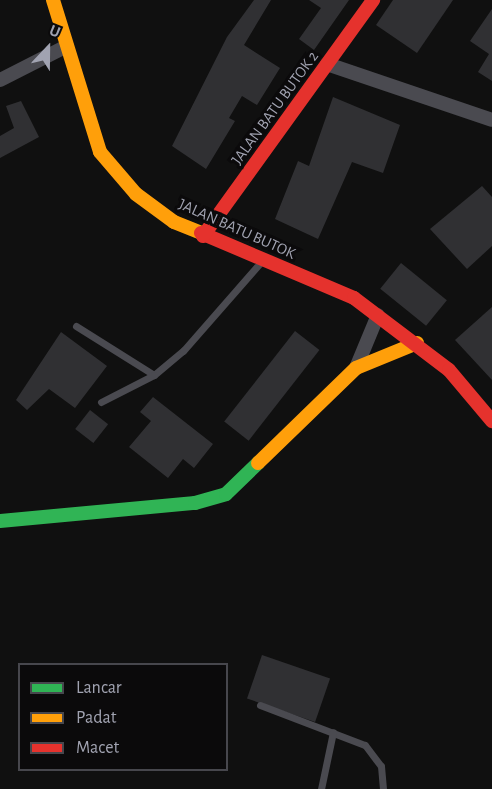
<!DOCTYPE html>
<style>
body{margin:0}
#map{position:relative;width:492px;height:789px;overflow:hidden;background:#101010;font-family:"Alegreya Sans",sans-serif}
div>[style]{position:absolute}
[style*='--x']{left:calc(var(--x)*1px);top:calc(var(--y)*1px);width:calc(var(--w)*1px);rotate:calc(var(--a)*1deg)}
.building>*{inset:0;background:#303033;transform-origin:0 0}
.lane>*{height:7px;margin:-3.5px;padding:0 3.5px;transform-origin:3.5px;border-radius:3.5px;background:#4a4a50}
.street>*{height:14px;margin:-7px;padding:0 7px;transform-origin:7px;border-radius:7px;background:#4a4a50}
.fast>*{height:14px;margin:-7px;padding:0 7px;transform-origin:7px;border-radius:7px;background:#30b455}
.slow>*{height:14px;margin:-7px;padding:0 7px;transform-origin:7px;border-radius:7px;background:#ff9f0a}
.jam>*{height:14px;margin:-7px;padding:0 7px;transform-origin:7px;border-radius:7px;background:#e5322d}
span{translate:-50% -50%;white-space:nowrap;text-align:center;line-height:1.15;-webkit-text-stroke:6px #0b0a0b;paint-order:stroke}
.street-label{font-size:16px;color:#a1a3b1}
.legend{position:absolute;left:18px;top:663px;width:210px;height:108px;box-sizing:border-box;background:#0b0a0b;border:2px solid #47474d;margin:0;padding:8px 10px;list-style:none;font-size:18px;color:#a1a3b1}
.legend li{display:flex;align-items:center;gap:12px;height:30px}
.legend b{width:30px;border:2px solid #47474d}
.north{position:absolute;left:18px;top:18px;width:60px;height:60px;-webkit-text-stroke:4px #0b0a0b;paint-order:stroke;rotate:22deg;font-size:16px;font-weight:700;line-height:24px;text-align:center;color:#a1a3b1}
.north::after{content:'';display:block;margin:auto;width:21px;height:27px;background:#a1a3b1;clip-path:polygon(50% 0,100% 100%,50% 72%,0 100%)}
</style>
<div id="map">
<div class="building">
<i style="clip-path:polygon(254px 0,271px 0,244px 45px,280px 68px,257px 105px,242px 96px,229px 118px,235px 121px,206px 169px,172px 146px,227px 37px)"></i>
<i style="clip-path:polygon(309px 0,349px 0,314px 50px,299px 39px,321px 8px)"></i>
<i style="clip-path:polygon(393px 0,453px 0,417px 53px,376px 25px)"></i>
<i style="clip-path:polygon(492px 9px,492px 81px,478px 72px,489px 54px,470px 41px)"></i>
<i style="clip-path:polygon(333px 97px,400px 125px,383px 173px,352px 162px,318px 239px,275px 219px,298px 161px,309px 166px)"></i>
<i style="clip-path:polygon(21px 101px,39px 137px,0 158px,0 136px,14px 128px,6px 106px)"></i>
<i style="clip-path:polygon(482px 186px,492px 197px,492px 246px,467px 269px,430px 229px)"></i>
<i style="left:401px;top:263px;width:59px;height:33px;rotate:39deg"></i>
<i style="clip-path:polygon(492px 307px,492px 380px,455px 340px)"></i>
<i style="left:295px;top:331px;width:31px;height:115px;rotate:38deg"></i>
<i style="clip-path:polygon(61px 332px,107px 366px,75px 408px,49px 389px,27px 410px,16px 400px)"></i>
<i style="clip-path:polygon(153px 397px,213px 444px,194px 468px,183px 459px,168px 478px,129px 447px,151px 421px,140px 412px)"></i>
<i style="left:90px;top:410px;width:23px;height:24px;rotate:38deg"></i>
<i style="left:262px;top:655px;width:72px;height:46px;rotate:19deg"></i>
</div>
<div class="lane">
<i style="--x:76;--y:326;--w:92;--a:32.1"></i>
<i style="--x:154;--y:375;--w:38;--a:-40"></i>
<i style="--x:183;--y:351;--w:118;--a:-48.8"></i>
<i style="--x:101;--y:402;--w:59;--a:-27"></i>
<i style="--x:260;--y:705;--w:112;--a:20.9"></i>
<i style="--x:365;--y:745;--w:26;--a:53"></i>
<i style="--x:381;--y:766;--w:23;--a:85"></i>
<i style="--x:321;--y:789;--w:58;--a:-78.1"></i>
</div>
<div class="street">
<i style="--x:327;--y:64;--w:174;--a:18.7"></i>
<i style="--x:0;--y:80;--w:75;--a:-26.9"></i>
<i style="--x:356;--y:368;--w:57;--a:-67.5"></i>
</div>
<div class="fast">
<i style="--x:0;--y:521;--w:196;--a:-5.3"></i>
<i style="--x:195;--y:503;--w:32;--a:-16"></i>
<i style="--x:226;--y:494;--w:45;--a:-44.1"></i>
</div>
<div class="slow">
<i style="--x:53;--y:0;--w:159;--a:72.8"></i>
<i style="--x:100;--y:152;--w:55;--a:49.4"></i>
<i style="--x:136;--y:194;--w:47;--a:36.4"></i>
<i style="--x:174;--y:222;--w:29;--a:22"></i>
<i style="--x:258;--y:463;--w:136;--a:-44.1"></i>
<i style="--x:356;--y:368;--w:66;--a:-22.3"></i>
</div>
<div class="jam">
<i style="--x:201;--y:233;--w:166;--a:23"></i>
<i style="--x:354;--y:298;--w:119;--a:37.2"></i>
<i style="--x:449;--y:370;--w:67;--a:49.9"></i>
<i style="--x:203;--y:236;--w:291;--a:-54.2"></i>
</div>
<div class="street-label">
<span style="left:275px;top:108px;rotate:-54deg">JALAN BATU BUTOK 2</span>
<span style="left:237px;top:229px;rotate:24deg">JALAN BATU BUTOK</span>
</div>
<ul class="legend">
<li><b style="height:8px;background:#30b455"></b>Lancar</li>
<li><b style="height:8px;background:#ff9f0a"></b>Padat</li>
<li><b style="height:8px;background:#e5322d"></b>Macet</li>
</ul>
<div class="north">U</div>
</div>
